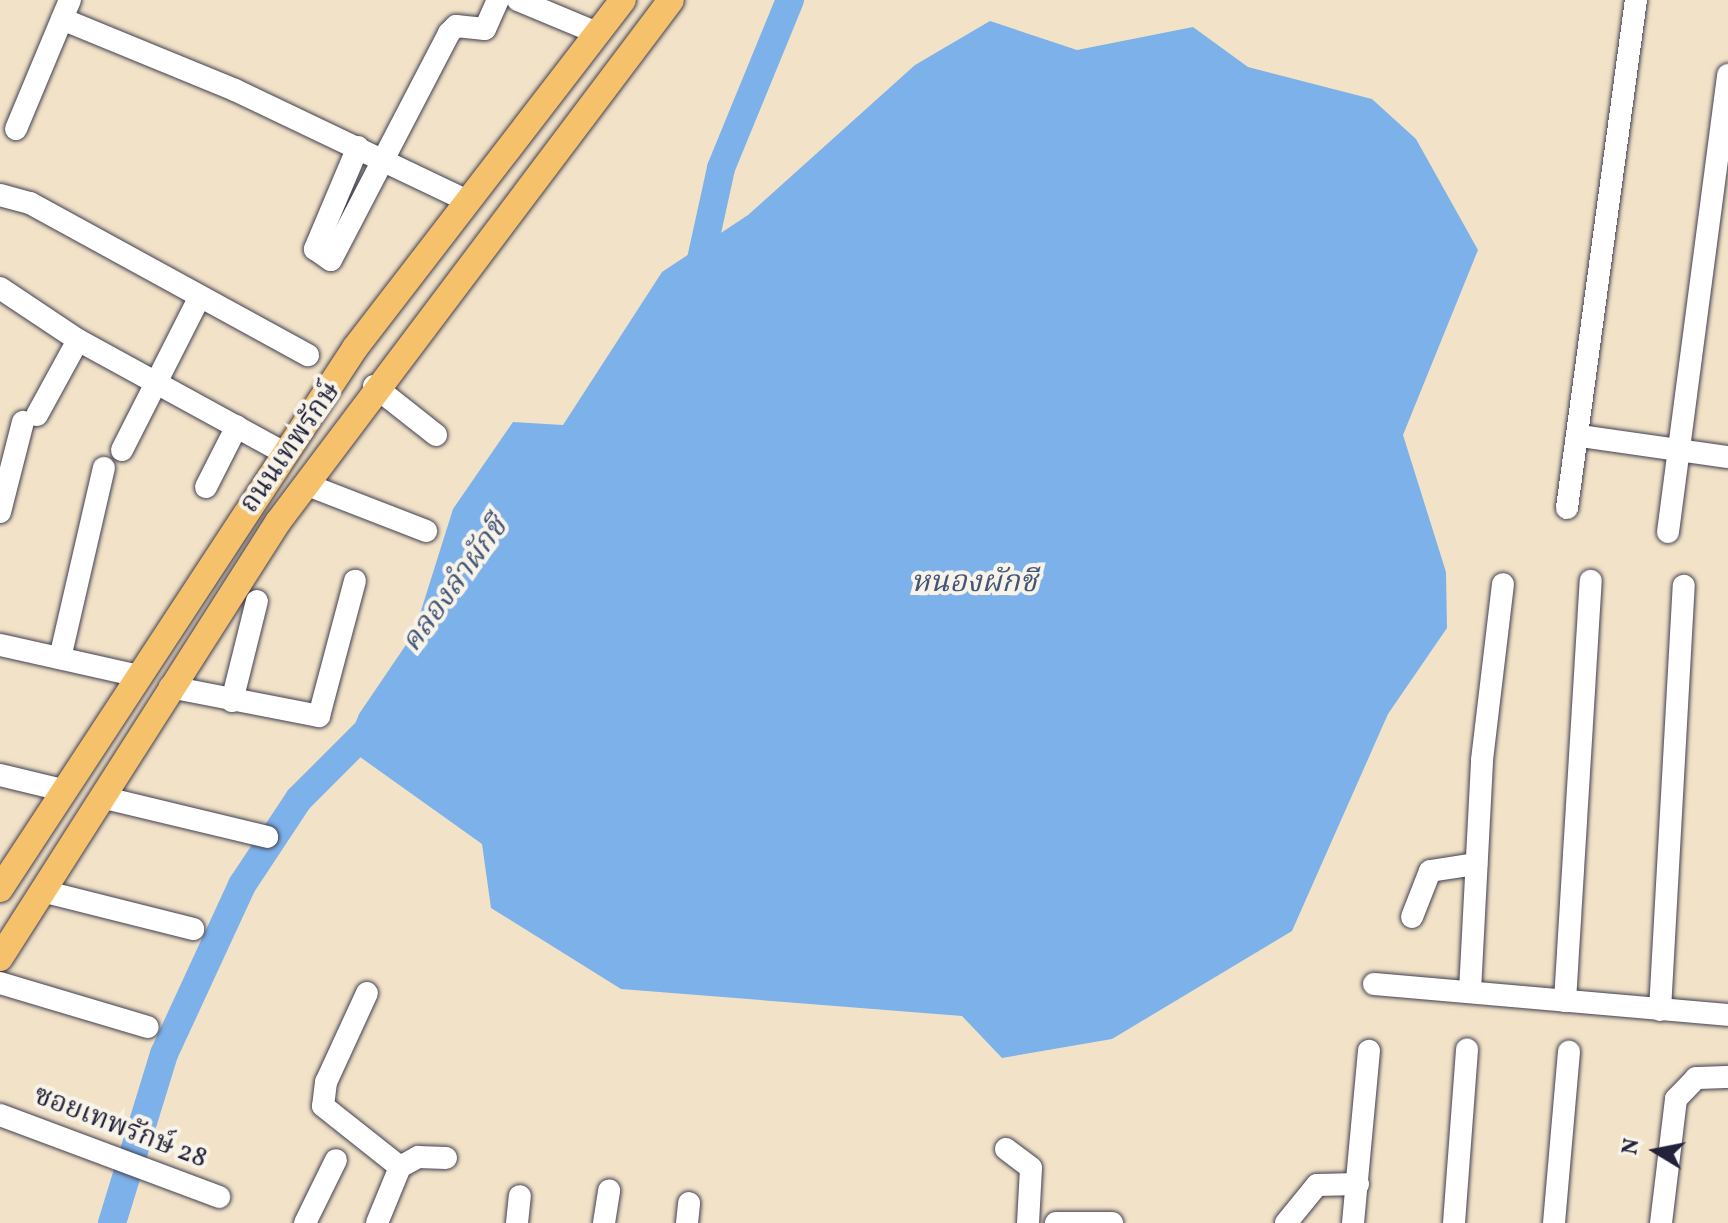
<!DOCTYPE html>
<meta charset="utf-8">
<style>
body{margin:0}
#map{position:relative;width:1728px;height:1223px;overflow:hidden;background:#f2e3c8;font-family:Vollkorn,"Noto Serif Thai",serif}
div>[style]{position:absolute}
[style*='--x']{left:calc(var(--x)*1px);top:calc(var(--y)*1px);width:calc(var(--w)*1px);rotate:calc(var(--a)*1deg)}
.water>*{inset:0;background:#7db1ea}
.river>*{height:28px;margin:-14px;padding:0 14px;transform-origin:14px;border-radius:14px;background:#7db1ea}
.roads{filter:drop-shadow(0 0 2px #413f50) drop-shadow(0 0 2px #413f50)}
.minor>*{height:22px;margin:-11px;padding:0 11px;transform-origin:11px;border-radius:11px;background:#fff}
.major>*{height:26px;margin:-13px;padding:0 13px;transform-origin:13px;border-radius:13px;background:#f5c16b}
span{translate:-50% -50%;white-space:nowrap;text-align:center;line-height:1.15;-webkit-text-stroke:8px #f7f3e8;paint-order:stroke}
.street-label{font-size:28px;color:#22223b}
.water-label{font-size:30px;color:#425478;font-style:italic}
.north{position:absolute;left:1616px;top:1111px;width:80px;height:80px;-webkit-text-stroke:6px #f7f3e8;paint-order:stroke;rotate:280deg;font-size:22px;font-weight:700;line-height:32px;text-align:center;color:#22223b}
.north::after{content:'';display:block;margin:auto;width:28px;height:36px;background:#22223b;clip-path:polygon(50% 0,100% 100%,50% 72%,0 100%)}
</style>
<div id="map">
<div class="water">
<i style="clip-path:polygon(990px 21px,1077px 50px,1193px 27px,1248px 67px,1372px 99px,1416px 139px,1478px 250px,1403px 435px,1446px 572px,1447px 628px,1388px 714px,1292px 931px,1112px 1039px,1002px 1058px,962px 1016px,621px 989px,491px 908px,482px 844px,346px 747px,359px 714px,414px 633px,453px 509px,513px 422px,563px 425px,662px 272px,748px 215px,915px 65px)"></i>
</div>
<div class="river">
<i style="--x:698;--y:273;--w:107;--a:-77.6"></i>
<i style="--x:721;--y:168;--w:182;--a:-67.7"></i>
<i style="--x:112;--y:1223;--w:177;--a:-72.9"></i>
<i style="--x:164;--y:1054;--w:186;--a:-65.2"></i>
<i style="--x:242;--y:885;--w:103;--a:-56.5"></i>
<i style="--x:299;--y:799;--w:109;--a:-45"></i>
</div>
<div class="roads">
<div class="minor">
<i style="--x:518;--y:0;--w:86;--a:22.7"></i>
<i style="--x:62;--y:19;--w:187;--a:22.3"></i>
<i style="--x:235;--y:90;--w:258;--a:25.5"></i>
<i style="--x:16;--y:129;--w:140;--a:-67.3"></i>
<i style="--x:358;--y:147;--w:111;--a:112.9"></i>
<i style="--x:315;--y:249;--w:19;--a:35"></i>
<i style="--x:331;--y:260;--w:256;--a:-62.5"></i>
<i style="--x:449;--y:33;--w:10;--a:-45"></i>
<i style="--x:456;--y:26;--w:29;--a:6"></i>
<i style="--x:485;--y:29;--w:32;--a:-66"></i>
<i style="--x:0;--y:195;--w:31;--a:15"></i>
<i style="--x:30;--y:203;--w:317;--a:28.7"></i>
<i style="--x:0;--y:288;--w:94;--a:33.7"></i>
<i style="--x:78;--y:340;--w:235;--a:28.7"></i>
<i style="--x:374;--y:386;--w:79;--a:38.3"></i>
<i style="--x:37;--y:415;--w:85;--a:-61.3"></i>
<i style="--x:1580;--y:436;--w:149;--a:8.1"></i>
<i style="--x:122;--y:450;--w:170;--a:-63.1"></i>
<i style="--x:305;--y:484;--w:130;--a:21.2"></i>
<i style="--x:206;--y:487;--w:68;--a:-63.1"></i>
<i style="--x:1567;--y:508;--w:513;--a:-82.27"></i>
<i style="--x:0;--y:512;--w:93;--a:-75.7"></i>
<i style="--x:1668;--y:532;--w:461;--a:-82.5"></i>
<i style="--x:0;--y:645;--w:137;--a:12.6"></i>
<i style="--x:60;--y:658;--w:195;--a:-77"></i>
<i style="--x:170;--y:687;--w:152;--a:11"></i>
<i style="--x:319;--y:716;--w:140;--a:-75.1"></i>
<i style="--x:232;--y:701;--w:103;--a:-76"></i>
<i style="--x:0;--y:775;--w:64;--a:13.6"></i>
<i style="--x:101;--y:797;--w:171;--a:13.5"></i>
<i style="--x:42;--y:891;--w:156;--a:14.1"></i>
<i style="--x:1412;--y:917;--w:49;--a:-68.6"></i>
<i style="--x:1430;--y:871;--w:47;--a:-8.7"></i>
<i style="--x:0;--y:983;--w:154;--a:16.6"></i>
<i style="--x:1374;--y:984;--w:355;--a:5"></i>
<i style="--x:1470;--y:991;--w:231;--a:-87"></i>
<i style="--x:1482;--y:760;--w:177;--a:-83.2"></i>
<i style="--x:367;--y:993;--w:98;--a:114.7"></i>
<i style="--x:326;--y:1082;--w:24;--a:97"></i>
<i style="--x:323;--y:1106;--w:98;--a:38.4"></i>
<i style="--x:1565;--y:1001;--w:421;--a:-86.5"></i>
<i style="--x:1660;--y:1010;--w:425;--a:-86.8"></i>
<i style="--x:0;--y:1115;--w:234;--a:20.5"></i>
<i style="--x:1006;--y:1149;--w:31;--a:37"></i>
<i style="--x:1031;--y:1168;--w:55;--a:93.1"></i>
<i style="--x:305;--y:1223;--w:70;--a:-63.8"></i>
<i style="--x:377;--y:1223;--w:61;--a:-67.7"></i>
<i style="--x:400;--y:1167;--w:21;--a:-29"></i>
<i style="--x:418;--y:1157;--w:28;--a:2"></i>
<i style="--x:517;--y:1223;--w:27;--a:-84"></i>
<i style="--x:604;--y:1223;--w:33;--a:-81"></i>
<i style="--x:687;--y:1223;--w:20;--a:-84"></i>
<i style="--x:1056;--y:1223;--w:56;--a:0"></i>
<i style="--x:1286;--y:1223;--w:49;--a:-50.8"></i>
<i style="--x:1317;--y:1185;--w:41;--a:-1.4"></i>
<i style="--x:1353;--y:1223;--w:173;--a:-84.7"></i>
<i style="--x:1454;--y:1223;--w:174;--a:-85.7"></i>
<i style="--x:1554;--y:1223;--w:172;--a:-85"></i>
<i style="--x:1661;--y:1223;--w:125;--a:-83.1"></i>
<i style="--x:1676;--y:1099;--w:29;--a:-46"></i>
<i style="--x:1696;--y:1078;--w:32;--a:-2"></i>
</div>
<div class="major">
<i style="--x:0;--y:889;--w:647;--a:-56.73"></i>
<i style="--x:355;--y:348;--w:439;--a:-52.4"></i>
<i style="--x:0;--y:958;--w:517;--a:-57.48"></i>
<i style="--x:278;--y:522;--w:653;--a:-53.02"></i>
</div>
</div>
<div class="street-label">
<span style="left:291px;top:448px;rotate:-55deg">ถนนเทพรักษ์</span>
<span style="left:120px;top:1128px;rotate:21deg">ซอยเทพรักษ์ 28</span>
</div>
<div class="water-label">
<span style="left:974px;top:583px">หนองผักชี</span>
<span style="left:455px;top:585px;rotate:-54deg">คลองลำผักชี</span>
</div>
<div class="north">N</div>
</div>
